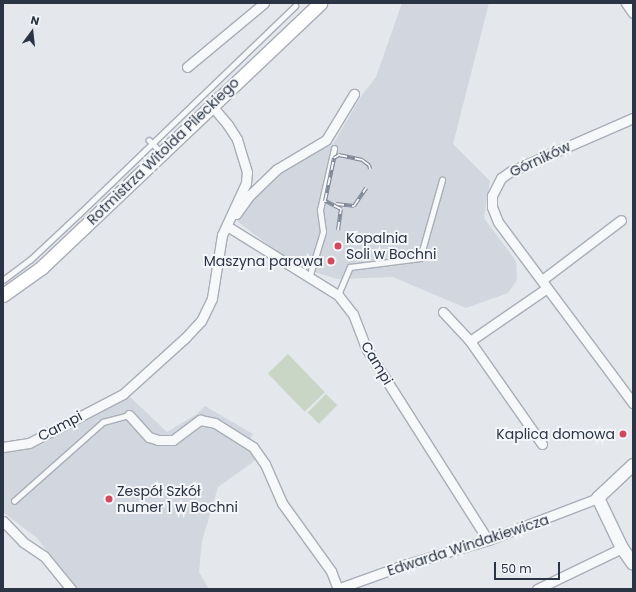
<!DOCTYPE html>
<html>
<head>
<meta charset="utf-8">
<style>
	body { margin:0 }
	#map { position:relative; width:636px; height:592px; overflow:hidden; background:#e4e7ec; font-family:Poppins,sans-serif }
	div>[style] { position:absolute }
	.built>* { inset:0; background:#d2d6de }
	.green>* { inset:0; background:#c9d6c5; transform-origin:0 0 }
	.roads { filter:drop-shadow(1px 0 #a9aeb7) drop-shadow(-1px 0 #a9aeb7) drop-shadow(0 1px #a9aeb7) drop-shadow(0 -1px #a9aeb7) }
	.service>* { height:4.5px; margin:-2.25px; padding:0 2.25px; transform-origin:2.25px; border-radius:2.25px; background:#f7f8fa }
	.minor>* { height:9px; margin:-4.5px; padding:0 4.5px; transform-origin:4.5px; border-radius:4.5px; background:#f7f8fa }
	.tertiary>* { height:12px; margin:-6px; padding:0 6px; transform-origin:6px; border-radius:6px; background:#f7f8fa }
	.secondary>* { height:13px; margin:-6.5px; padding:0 6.5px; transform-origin:6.5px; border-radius:6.5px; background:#fff }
	.rail>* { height:4px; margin-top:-2px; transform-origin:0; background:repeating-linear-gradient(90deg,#f4f6f9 0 8px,#7d8696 0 16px); box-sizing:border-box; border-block:1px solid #7d8696 }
	.dots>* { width:11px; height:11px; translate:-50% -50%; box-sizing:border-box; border:2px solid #f4f6f9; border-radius:50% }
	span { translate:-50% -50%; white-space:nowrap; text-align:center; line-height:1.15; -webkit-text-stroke:4px #f4f6f9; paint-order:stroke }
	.street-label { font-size:14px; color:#2b3445 }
	.poi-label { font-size:14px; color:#2b3445 }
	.left { translate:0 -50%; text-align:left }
	.right { translate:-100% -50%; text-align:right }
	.frame { position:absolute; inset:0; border:4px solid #2b3445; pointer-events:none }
	.north { position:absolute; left:12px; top:12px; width:40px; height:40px; -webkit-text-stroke:3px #f4f6f9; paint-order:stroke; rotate:15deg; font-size:11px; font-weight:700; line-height:16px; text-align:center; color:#2b3445 }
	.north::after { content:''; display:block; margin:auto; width:14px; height:18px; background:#2b3445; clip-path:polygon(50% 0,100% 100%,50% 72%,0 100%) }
	.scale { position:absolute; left:494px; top:562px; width:66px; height:18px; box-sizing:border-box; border:2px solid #2b3445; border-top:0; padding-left:5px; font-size:12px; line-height:14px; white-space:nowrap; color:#2b3445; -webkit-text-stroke:3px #f4f6f9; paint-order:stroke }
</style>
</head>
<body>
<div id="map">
	<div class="built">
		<div style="clip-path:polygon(402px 3px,489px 3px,453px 144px,490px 181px,484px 218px,516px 261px,517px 280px,508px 293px,466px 308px,393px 277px,337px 279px,315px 272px,275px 250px,237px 221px,265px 186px,297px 162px,333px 144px,362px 95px,376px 77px)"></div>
		<div style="clip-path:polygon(128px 395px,167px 432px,197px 414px,205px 406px,253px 434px,246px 447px,257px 459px,218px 487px,202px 541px,199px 572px,209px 589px,76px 589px,37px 538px,3px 512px,3px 451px,41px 445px)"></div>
	</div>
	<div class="green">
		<div style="left:288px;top:354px;width:53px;height:28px;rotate:46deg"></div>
		<div style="left:326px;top:394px;width:16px;height:26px;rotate:45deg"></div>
	</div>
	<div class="roads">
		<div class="service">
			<div style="left:149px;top:140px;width:17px;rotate:45deg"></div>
			<div style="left:309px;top:278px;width:48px;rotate:-73.1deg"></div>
			<div style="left:323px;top:232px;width:22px;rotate:-98deg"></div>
			<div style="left:320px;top:210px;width:63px;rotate:-77.1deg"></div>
			<div style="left:3px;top:280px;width:34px;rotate:-37deg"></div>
			<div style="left:30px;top:260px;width:67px;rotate:-43.2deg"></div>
			<div style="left:79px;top:214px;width:300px;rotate:-43.9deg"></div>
			<div style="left:338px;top:295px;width:30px;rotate:-67deg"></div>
			<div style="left:350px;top:267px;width:71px;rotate:-7.3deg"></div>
			<div style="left:420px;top:258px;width:81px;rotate:-74.2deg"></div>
			<div style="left:14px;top:501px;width:119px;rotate:-41.6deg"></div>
			<div style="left:103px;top:422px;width:27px;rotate:-15deg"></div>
		</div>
		<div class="minor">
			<div style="left:626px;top:3px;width:12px;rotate:55deg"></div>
			<div style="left:187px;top:67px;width:100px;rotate:-39.7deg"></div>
			<div style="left:633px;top:118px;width:133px;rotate:156.5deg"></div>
			<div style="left:511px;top:171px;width:12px;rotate:145deg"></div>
			<div style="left:501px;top:178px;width:20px;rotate:117deg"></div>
			<div style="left:492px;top:196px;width:11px;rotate:90deg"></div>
			<div style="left:492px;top:207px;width:16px;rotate:68deg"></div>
			<div style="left:498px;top:222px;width:226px;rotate:53.3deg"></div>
			<div style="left:236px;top:214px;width:24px;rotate:-54deg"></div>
			<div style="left:250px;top:195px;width:37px;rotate:-44deg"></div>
			<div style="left:277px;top:169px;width:57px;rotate:-30.6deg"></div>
			<div style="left:326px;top:140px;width:54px;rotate:-58.7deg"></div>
			<div style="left:227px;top:226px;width:131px;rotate:31.9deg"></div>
			<div style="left:338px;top:295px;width:24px;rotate:52deg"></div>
			<div style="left:353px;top:314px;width:36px;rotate:69deg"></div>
			<div style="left:366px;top:348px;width:227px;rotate:57.6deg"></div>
			<div style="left:542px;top:280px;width:99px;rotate:-37.2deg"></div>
			<div style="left:443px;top:312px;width:40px;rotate:47deg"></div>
			<div style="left:129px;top:415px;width:30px;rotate:48deg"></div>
			<div style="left:149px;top:437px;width:9px;rotate:18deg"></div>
			<div style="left:158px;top:440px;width:15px"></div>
			<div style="left:173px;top:440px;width:34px;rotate:-37deg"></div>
			<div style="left:200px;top:420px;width:15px;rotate:11deg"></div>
			<div style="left:215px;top:423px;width:45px;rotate:32.3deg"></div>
			<div style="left:253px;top:447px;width:21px;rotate:55deg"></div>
			<div style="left:265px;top:464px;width:43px;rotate:66.4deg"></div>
			<div style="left:282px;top:503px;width:84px;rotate:54.2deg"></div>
			<div style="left:331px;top:571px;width:19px;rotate:69deg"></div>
			<div style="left:542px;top:444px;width:126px;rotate:-125deg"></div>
			<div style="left:470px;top:341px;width:93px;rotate:-34.5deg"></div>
			<div style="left:3px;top:447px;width:26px;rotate:-9deg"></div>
			<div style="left:29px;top:443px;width:106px;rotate:-27.5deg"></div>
			<div style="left:123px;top:394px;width:84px;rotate:-42.1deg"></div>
			<div style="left:185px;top:338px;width:23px;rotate:-47deg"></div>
			<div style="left:201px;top:321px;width:25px;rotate:-64deg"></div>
			<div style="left:212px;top:298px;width:64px;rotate:-81deg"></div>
			<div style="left:222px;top:235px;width:57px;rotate:-65.2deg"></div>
			<div style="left:246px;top:183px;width:11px;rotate:-85deg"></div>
			<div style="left:247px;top:172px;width:34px;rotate:-107deg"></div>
			<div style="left:237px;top:139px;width:17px;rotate:-123deg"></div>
			<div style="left:228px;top:125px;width:26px;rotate:-130deg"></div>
			<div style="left:3px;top:521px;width:29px;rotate:46deg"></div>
			<div style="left:23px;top:542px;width:25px;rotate:34deg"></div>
			<div style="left:44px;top:556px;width:43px;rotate:50.7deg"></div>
			<div style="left:337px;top:589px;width:74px;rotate:-19.7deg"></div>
			<div style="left:407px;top:564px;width:84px;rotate:-16.5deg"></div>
			<div style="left:488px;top:540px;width:118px;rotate:-20.9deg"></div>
			<div style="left:537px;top:589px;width:94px;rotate:-25.8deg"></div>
		</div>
		<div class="tertiary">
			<div style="left:633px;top:465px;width:48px;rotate:136.7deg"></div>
			<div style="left:598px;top:498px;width:55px;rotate:64.4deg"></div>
			<div style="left:622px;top:548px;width:19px;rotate:55deg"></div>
		</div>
		<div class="secondary">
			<div style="left:3px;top:295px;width:47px;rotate:-35.4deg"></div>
			<div style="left:41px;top:268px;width:385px;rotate:-43.5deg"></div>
		</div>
	</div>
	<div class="rail">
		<div style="left:336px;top:204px;width:18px;rotate:6deg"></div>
		<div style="left:354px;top:206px;width:22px;rotate:-56deg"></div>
		<div style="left:338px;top:230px;width:21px;rotate:-82deg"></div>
		<div style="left:341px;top:209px;width:18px;rotate:-153deg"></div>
		<div style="left:325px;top:201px;width:44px;rotate:-78.2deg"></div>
		<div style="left:334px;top:158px;width:6px;rotate:-31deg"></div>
		<div style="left:339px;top:155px;width:24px;rotate:12deg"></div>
		<div style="left:362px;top:160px;width:9px;rotate:36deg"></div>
		<div style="left:369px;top:165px;width:4px;rotate:76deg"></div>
	</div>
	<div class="dots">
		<div style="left:338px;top:246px;background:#d1495b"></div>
		<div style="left:331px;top:261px;background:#d1495b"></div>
		<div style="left:623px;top:434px;background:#d1495b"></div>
		<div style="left:109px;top:499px;background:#d1495b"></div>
	</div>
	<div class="street-label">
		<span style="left:163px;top:151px;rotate:-44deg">Rotmistrza Witolda Pileckiego</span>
		<span style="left:540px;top:159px;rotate:-25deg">Górników</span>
		<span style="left:377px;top:363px;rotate:59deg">Campi</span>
		<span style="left:60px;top:426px;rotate:-28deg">Campi</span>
		<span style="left:468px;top:545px;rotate:-18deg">Edwarda Windakiewicza</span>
	</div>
	<div class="poi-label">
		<span class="left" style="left:346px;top:246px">Kopalnia<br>Soli w Bochni</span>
		<span class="right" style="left:323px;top:261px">Maszyna parowa</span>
		<span class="right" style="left:615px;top:434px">Kaplica domowa</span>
		<span class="left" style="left:117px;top:499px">Zespół Szkół<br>numer 1 w Bochni</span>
	</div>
	<div class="frame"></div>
	<div class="north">N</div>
	<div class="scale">50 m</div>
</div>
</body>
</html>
